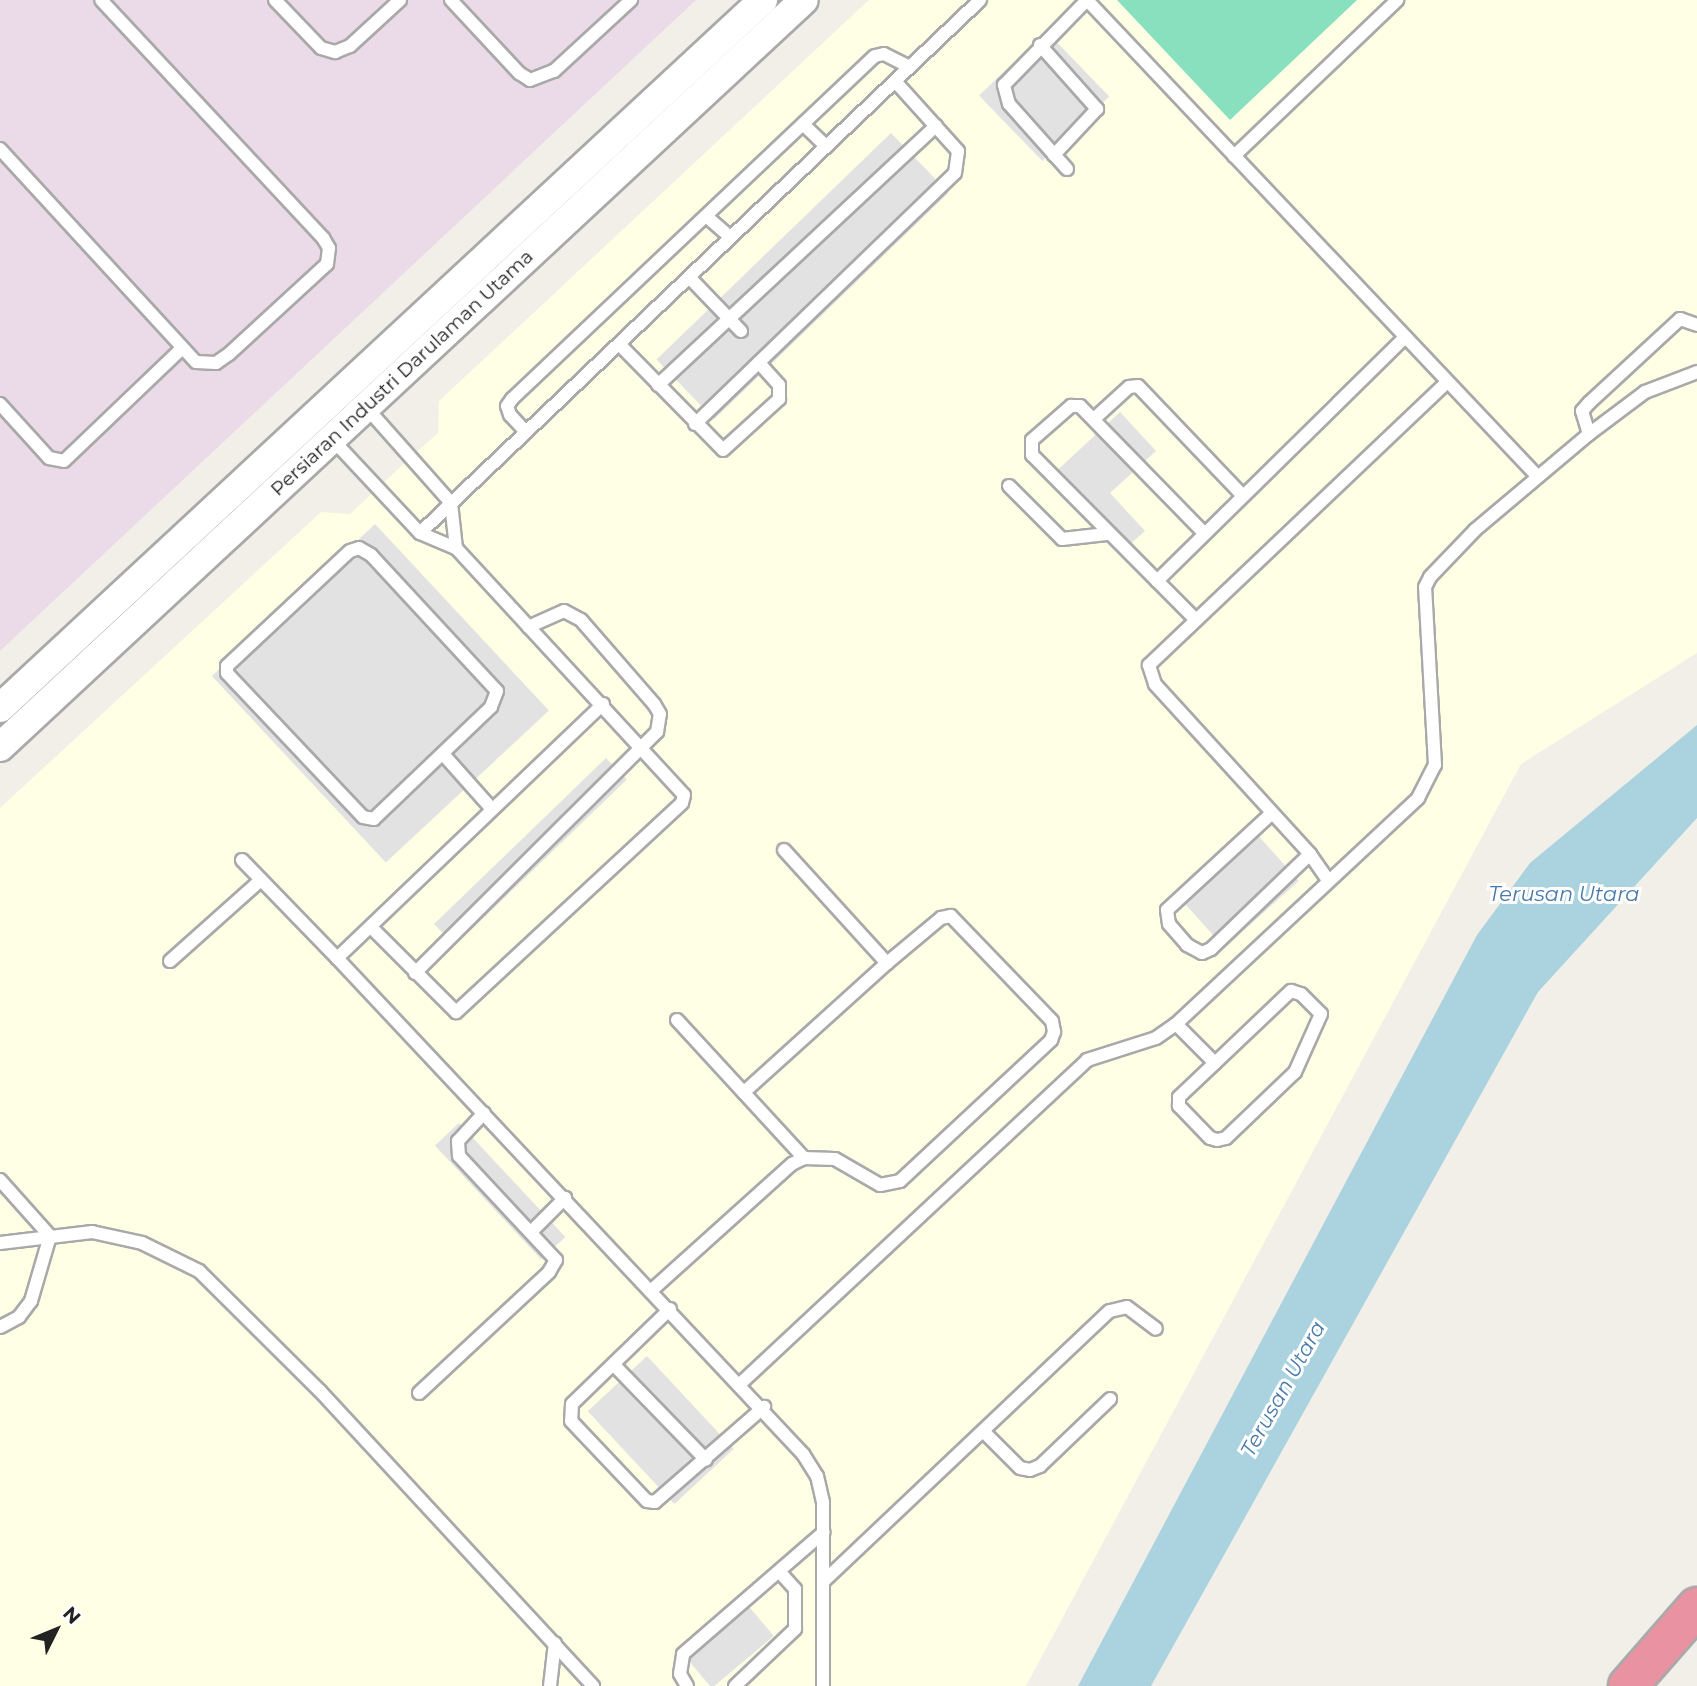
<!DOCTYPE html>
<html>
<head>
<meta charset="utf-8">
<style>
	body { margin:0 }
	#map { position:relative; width:1697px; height:1686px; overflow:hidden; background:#f2efe9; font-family:Montserrat,sans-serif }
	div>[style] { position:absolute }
	.industrial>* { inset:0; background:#ebdbe8 }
	.education>* { inset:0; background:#ffffe5 }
	.pitch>* { inset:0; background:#88e0be }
	.parking>* { inset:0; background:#e2e2e2; transform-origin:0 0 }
	.water>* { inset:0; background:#aad3df }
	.roads { filter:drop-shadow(2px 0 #a9a9a9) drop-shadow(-2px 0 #a9a9a9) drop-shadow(0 2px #a9a9a9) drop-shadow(0 -2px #a9a9a9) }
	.service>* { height:12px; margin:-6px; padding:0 6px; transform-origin:6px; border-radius:6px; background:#fff }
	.tertiary>* { height:28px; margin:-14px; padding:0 14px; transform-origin:14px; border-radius:14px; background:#fff }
	.motorway>* { height:38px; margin:-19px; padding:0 19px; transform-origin:19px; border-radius:19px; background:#e892a2 }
	span { translate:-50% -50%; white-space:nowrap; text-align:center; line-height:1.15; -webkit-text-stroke:6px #fff; paint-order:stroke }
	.street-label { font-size:19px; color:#222 }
	.water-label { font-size:21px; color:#4a7aab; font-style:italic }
	.north { position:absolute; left:21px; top:1595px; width:70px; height:70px; -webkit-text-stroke:5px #fff; paint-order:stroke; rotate:47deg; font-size:19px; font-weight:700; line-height:28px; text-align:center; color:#222 }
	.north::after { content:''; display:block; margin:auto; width:24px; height:32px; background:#222; clip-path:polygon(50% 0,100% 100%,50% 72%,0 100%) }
</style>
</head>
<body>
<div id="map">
	<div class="industrial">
		<div style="clip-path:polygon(0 0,696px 0,0 651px)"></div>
	</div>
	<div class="education">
		<div style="clip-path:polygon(869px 0,1697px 0,1697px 653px,1521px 764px,1026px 1686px,0 1686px,0 808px,321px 512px,350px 514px,410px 458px,438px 433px,439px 401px)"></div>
	</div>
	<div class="pitch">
		<div style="clip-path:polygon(1117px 0,1357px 0,1230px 120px)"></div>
	</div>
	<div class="parking">
		<div style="left:1046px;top:31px;width:91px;height:93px;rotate:46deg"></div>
		<div style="left:891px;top:133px;width:83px;height:326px;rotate:46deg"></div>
		<div style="clip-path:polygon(1120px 412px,1156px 451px,1110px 493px,1145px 531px,1119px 554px,1049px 478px)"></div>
		<div style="left:375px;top:524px;width:255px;height:223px;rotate:47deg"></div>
		<div style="left:606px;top:758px;width:30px;height:239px;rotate:46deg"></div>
		<div style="left:1254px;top:831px;width:67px;height:100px;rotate:48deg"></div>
		<div style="left:459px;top:1123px;width:156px;height:33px;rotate:47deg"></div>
		<div style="left:647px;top:1356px;width:127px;height:81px;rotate:47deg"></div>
		<div style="left:741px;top:1597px;width:51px;height:81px;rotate:50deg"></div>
	</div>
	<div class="water">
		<div style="clip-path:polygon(1697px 725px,1697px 818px,1538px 992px,1151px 1686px,1078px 1686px,1477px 935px,1530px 863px)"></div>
	</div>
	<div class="roads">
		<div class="service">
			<div style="left:275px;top:0;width:66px;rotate:46.2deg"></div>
			<div style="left:321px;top:48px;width:15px;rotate:16deg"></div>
			<div style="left:335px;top:52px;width:16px;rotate:-22deg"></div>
			<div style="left:350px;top:46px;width:68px;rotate:-42.6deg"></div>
			<div style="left:451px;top:0;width:100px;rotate:47deg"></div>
			<div style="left:519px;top:73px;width:13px;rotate:32deg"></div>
			<div style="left:530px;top:80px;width:26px;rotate:-21deg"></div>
			<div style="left:554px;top:71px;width:105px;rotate:-42.7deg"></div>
			<div style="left:1040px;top:45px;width:86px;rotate:48.3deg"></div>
			<div style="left:1097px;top:109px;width:63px;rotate:133.1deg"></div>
			<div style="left:803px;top:124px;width:32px;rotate:44deg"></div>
			<div style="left:0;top:149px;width:289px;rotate:47.4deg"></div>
			<div style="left:196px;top:362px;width:20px;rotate:3deg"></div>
			<div style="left:216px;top:363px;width:16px;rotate:-35deg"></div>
			<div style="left:229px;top:354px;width:133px;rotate:-42.6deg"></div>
			<div style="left:327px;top:264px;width:16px;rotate:-83deg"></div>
			<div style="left:329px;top:248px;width:12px;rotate:-121deg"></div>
			<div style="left:323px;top:238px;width:325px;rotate:-133deg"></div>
			<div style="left:1234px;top:156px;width:226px;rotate:-43.7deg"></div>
			<div style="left:1067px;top:169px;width:87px;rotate:-131.7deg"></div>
			<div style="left:1009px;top:104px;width:20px;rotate:-105deg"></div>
			<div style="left:1004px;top:85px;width:119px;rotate:-45.7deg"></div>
			<div style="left:1087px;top:0;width:656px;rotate:46.6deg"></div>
			<div style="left:706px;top:216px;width:32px;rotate:41deg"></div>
			<div style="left:689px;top:277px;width:75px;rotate:46.1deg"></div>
			<div style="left:619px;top:344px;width:148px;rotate:45.5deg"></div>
			<div style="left:723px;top:450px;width:76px;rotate:-42.3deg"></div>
			<div style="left:779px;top:399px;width:14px;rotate:-90deg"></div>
			<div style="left:779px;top:385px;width:30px;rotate:-132deg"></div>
			<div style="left:658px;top:385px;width:380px;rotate:-43deg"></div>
			<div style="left:0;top:404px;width:73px;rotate:47.8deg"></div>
			<div style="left:49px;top:458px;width:15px;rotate:11deg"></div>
			<div style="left:64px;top:461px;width:162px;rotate:-43.7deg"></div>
			<div style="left:365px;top:406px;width:130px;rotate:48.4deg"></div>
			<div style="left:451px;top:503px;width:45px;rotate:83.7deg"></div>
			<div style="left:1095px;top:418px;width:46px;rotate:-42.4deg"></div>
			<div style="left:1129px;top:387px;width:9px;rotate:-6deg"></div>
			<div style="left:1138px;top:386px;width:152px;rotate:46.3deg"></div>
			<div style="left:695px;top:424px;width:361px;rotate:-44deg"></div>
			<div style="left:955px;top:173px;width:22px;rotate:-82deg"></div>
			<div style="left:958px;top:151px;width:94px;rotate:-132deg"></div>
			<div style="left:526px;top:432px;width:23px;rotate:-133deg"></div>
			<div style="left:510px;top:415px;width:9px;rotate:-108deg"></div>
			<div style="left:507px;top:406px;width:9px;rotate:-54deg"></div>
			<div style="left:512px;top:399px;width:499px;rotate:-43.4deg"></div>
			<div style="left:875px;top:56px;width:9px;rotate:-13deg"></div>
			<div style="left:884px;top:54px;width:28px;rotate:27deg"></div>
			<div style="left:1589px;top:434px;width:24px;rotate:-107deg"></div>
			<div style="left:1582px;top:411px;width:11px;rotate:-49deg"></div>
			<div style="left:1589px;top:403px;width:124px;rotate:-42.7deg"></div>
			<div style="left:1680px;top:319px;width:18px;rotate:19deg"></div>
			<div style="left:331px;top:438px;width:130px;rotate:46.9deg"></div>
			<div style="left:420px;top:533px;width:39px;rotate:23deg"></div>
			<div style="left:456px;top:548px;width:336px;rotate:47.3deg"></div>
			<div style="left:684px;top:795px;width:8px;rotate:104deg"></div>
			<div style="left:682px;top:803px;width:308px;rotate:137.2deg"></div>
			<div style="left:456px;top:1012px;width:120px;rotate:-135deg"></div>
			<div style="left:1009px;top:486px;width:75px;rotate:45deg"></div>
			<div style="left:1062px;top:539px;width:45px;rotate:-6.3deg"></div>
			<div style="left:420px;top:533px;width:773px;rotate:-43.58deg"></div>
			<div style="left:359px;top:548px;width:14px;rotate:30deg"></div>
			<div style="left:371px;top:555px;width:185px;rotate:47.2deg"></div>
			<div style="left:497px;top:691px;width:17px;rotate:111deg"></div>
			<div style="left:491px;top:707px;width:162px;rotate:136.3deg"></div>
			<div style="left:374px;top:819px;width:11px;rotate:-170deg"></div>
			<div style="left:363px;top:817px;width:198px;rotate:-133.4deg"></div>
			<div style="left:227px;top:673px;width:7px;rotate:-90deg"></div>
			<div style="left:227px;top:666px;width:168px;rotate:-43.1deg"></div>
			<div style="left:350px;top:551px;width:9px;rotate:-18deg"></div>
			<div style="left:1157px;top:581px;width:348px;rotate:-44.5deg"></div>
			<div style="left:1194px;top:618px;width:230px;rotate:-134.8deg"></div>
			<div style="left:1032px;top:455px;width:15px;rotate:-90deg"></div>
			<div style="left:1032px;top:440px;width:52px;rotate:-41.1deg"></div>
			<div style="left:1071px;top:406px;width:9px"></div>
			<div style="left:1080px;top:406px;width:177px;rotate:45.7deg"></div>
			<div style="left:603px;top:704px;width:368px;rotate:136.3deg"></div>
			<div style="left:337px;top:958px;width:681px;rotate:46.79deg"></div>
			<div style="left:803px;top:1454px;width:26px;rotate:58deg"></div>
			<div style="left:817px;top:1476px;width:27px;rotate:77deg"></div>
			<div style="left:823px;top:1502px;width:184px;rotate:90deg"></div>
			<div style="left:443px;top:754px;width:72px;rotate:48.4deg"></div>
			<div style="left:1272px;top:813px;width:143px;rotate:137.3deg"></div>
			<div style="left:1167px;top:910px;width:14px;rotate:82deg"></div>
			<div style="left:1169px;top:924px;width:28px;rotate:49deg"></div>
			<div style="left:1187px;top:945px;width:17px;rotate:28deg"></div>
			<div style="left:1202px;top:953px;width:10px;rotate:-24deg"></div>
			<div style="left:1211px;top:949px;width:137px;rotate:-43.8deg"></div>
			<div style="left:784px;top:850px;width:153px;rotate:47.7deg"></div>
			<div style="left:242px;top:860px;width:136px;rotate:45.9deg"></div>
			<div style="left:1328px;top:880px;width:32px;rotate:-125deg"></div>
			<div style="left:1310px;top:854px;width:230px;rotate:-132.4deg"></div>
			<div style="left:1155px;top:684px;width:20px;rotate:-108deg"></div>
			<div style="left:1149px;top:665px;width:411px;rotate:-43.5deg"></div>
			<div style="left:170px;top:961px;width:122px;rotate:-41.7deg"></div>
			<div style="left:415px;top:973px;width:342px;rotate:-44.9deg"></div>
			<div style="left:657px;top:732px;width:18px;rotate:-81deg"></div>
			<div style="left:660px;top:714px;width:12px;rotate:-121deg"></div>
			<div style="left:654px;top:704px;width:111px;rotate:-131deg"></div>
			<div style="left:581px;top:620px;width:19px;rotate:-152deg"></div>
			<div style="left:564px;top:611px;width:39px;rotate:156deg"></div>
			<div style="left:677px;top:1020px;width:188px;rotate:47.4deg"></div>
			<div style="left:1176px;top:1024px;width:55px;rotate:45deg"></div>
			<div style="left:1215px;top:1063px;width:105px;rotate:-43.5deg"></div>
			<div style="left:1291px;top:991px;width:10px;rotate:17deg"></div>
			<div style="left:1301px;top:994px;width:28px;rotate:45deg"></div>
			<div style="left:1321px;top:1014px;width:64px;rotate:114.1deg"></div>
			<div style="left:1295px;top:1072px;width:95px;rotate:136.3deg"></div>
			<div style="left:1226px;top:1138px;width:9px;rotate:167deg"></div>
			<div style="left:1217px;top:1140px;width:7px;rotate:-164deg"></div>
			<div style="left:1210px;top:1138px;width:45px;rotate:-134.1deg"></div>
			<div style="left:1179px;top:1106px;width:9px;rotate:-90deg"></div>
			<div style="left:1179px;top:1097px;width:50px;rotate:-43.4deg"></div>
			<div style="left:0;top:1180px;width:75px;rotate:48.2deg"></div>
			<div style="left:50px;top:1236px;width:68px;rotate:106.3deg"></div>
			<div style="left:31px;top:1301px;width:20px;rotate:127deg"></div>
			<div style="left:19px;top:1317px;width:21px;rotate:152deg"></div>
			<div style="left:532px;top:1231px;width:47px;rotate:-45deg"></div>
			<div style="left:0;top:1243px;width:93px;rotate:-6.8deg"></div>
			<div style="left:92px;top:1232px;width:51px;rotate:12.4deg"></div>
			<div style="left:142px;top:1243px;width:64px;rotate:26.2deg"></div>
			<div style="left:199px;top:1271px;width:170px;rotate:44.8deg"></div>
			<div style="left:320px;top:1391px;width:402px;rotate:47.2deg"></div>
			<div style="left:653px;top:1289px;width:187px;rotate:-42deg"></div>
			<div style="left:792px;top:1164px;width:13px;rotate:-27deg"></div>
			<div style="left:804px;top:1158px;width:31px;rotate:2deg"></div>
			<div style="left:835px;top:1159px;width:52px;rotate:30deg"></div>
			<div style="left:880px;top:1185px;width:20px;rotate:-11deg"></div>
			<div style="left:900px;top:1181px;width:207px;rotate:-43deg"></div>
			<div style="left:1051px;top:1040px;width:9px;rotate:-69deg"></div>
			<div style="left:1054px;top:1032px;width:11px;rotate:-100deg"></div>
			<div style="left:1052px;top:1021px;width:146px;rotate:-133.9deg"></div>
			<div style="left:951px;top:916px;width:10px;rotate:169deg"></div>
			<div style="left:941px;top:918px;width:70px;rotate:140.2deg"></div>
			<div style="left:887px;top:963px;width:193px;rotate:137.9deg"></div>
			<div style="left:670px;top:1309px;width:136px;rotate:135.9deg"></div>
			<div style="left:572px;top:1404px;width:17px;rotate:93deg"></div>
			<div style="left:571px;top:1421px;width:110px;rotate:46.5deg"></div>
			<div style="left:647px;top:1501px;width:8px;rotate:7deg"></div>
			<div style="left:655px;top:1502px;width:145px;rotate:-41.1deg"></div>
			<div style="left:614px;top:1365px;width:132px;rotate:45.9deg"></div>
			<div style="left:741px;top:1383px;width:473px;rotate:-43deg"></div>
			<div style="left:1087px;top:1060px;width:72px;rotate:-17.7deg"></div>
			<div style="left:1156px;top:1038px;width:24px;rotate:-35deg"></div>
			<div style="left:1176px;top:1024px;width:331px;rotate:-43deg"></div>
			<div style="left:1418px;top:798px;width:37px;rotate:-63deg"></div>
			<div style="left:1435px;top:765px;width:178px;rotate:-93.2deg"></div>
			<div style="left:1425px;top:587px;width:11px;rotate:-63deg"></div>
			<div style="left:1430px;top:577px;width:65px;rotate:-46.2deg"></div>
			<div style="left:1475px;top:530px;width:149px;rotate:-40.1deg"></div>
			<div style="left:1589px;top:434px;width:70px;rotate:-36.9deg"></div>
			<div style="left:1645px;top:392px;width:56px;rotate:-21deg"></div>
			<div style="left:419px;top:1393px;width:178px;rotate:-42.9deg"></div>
			<div style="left:549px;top:1272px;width:14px;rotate:-60deg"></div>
			<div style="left:556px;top:1260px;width:142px;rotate:-133deg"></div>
			<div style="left:459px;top:1156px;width:15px;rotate:-94deg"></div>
			<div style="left:458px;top:1141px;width:38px;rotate:-47deg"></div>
			<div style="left:983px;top:1431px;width:52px;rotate:45deg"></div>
			<div style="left:1020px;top:1468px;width:10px;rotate:11deg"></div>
			<div style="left:1030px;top:1470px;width:11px;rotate:-22deg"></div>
			<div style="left:1040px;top:1466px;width:97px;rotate:-43.7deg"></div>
			<div style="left:824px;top:1581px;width:393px;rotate:-43.4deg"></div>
			<div style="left:1110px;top:1311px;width:17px;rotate:-13deg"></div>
			<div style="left:1127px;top:1307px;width:36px;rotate:37deg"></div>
			<div style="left:550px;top:1686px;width:43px;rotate:-83.4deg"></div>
			<div style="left:687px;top:1686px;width:14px;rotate:-120deg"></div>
			<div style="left:680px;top:1674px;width:20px;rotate:-81deg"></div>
			<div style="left:683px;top:1654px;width:186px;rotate:-40.9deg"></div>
			<div style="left:735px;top:1686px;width:83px;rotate:-43.5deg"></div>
			<div style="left:795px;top:1629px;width:40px;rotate:-90deg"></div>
			<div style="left:795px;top:1589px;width:24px;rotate:-132deg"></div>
		</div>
		<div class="tertiary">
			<div style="left:0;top:708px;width:1041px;rotate:-42.86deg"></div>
			<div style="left:0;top:747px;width:1097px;rotate:-42.9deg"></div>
		</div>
		<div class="motorway">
			<div style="left:1628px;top:1686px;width:105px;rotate:-48.9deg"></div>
		</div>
	</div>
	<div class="street-label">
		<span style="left:402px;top:373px;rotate:-43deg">Persiaran Industri Darulaman Utama</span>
	</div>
	<div class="water-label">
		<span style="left:1564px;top:894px">Terusan Utara</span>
		<span style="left:1283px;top:1389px;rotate:-61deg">Terusan Utara</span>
	</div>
	<div class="north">N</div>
</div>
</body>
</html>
